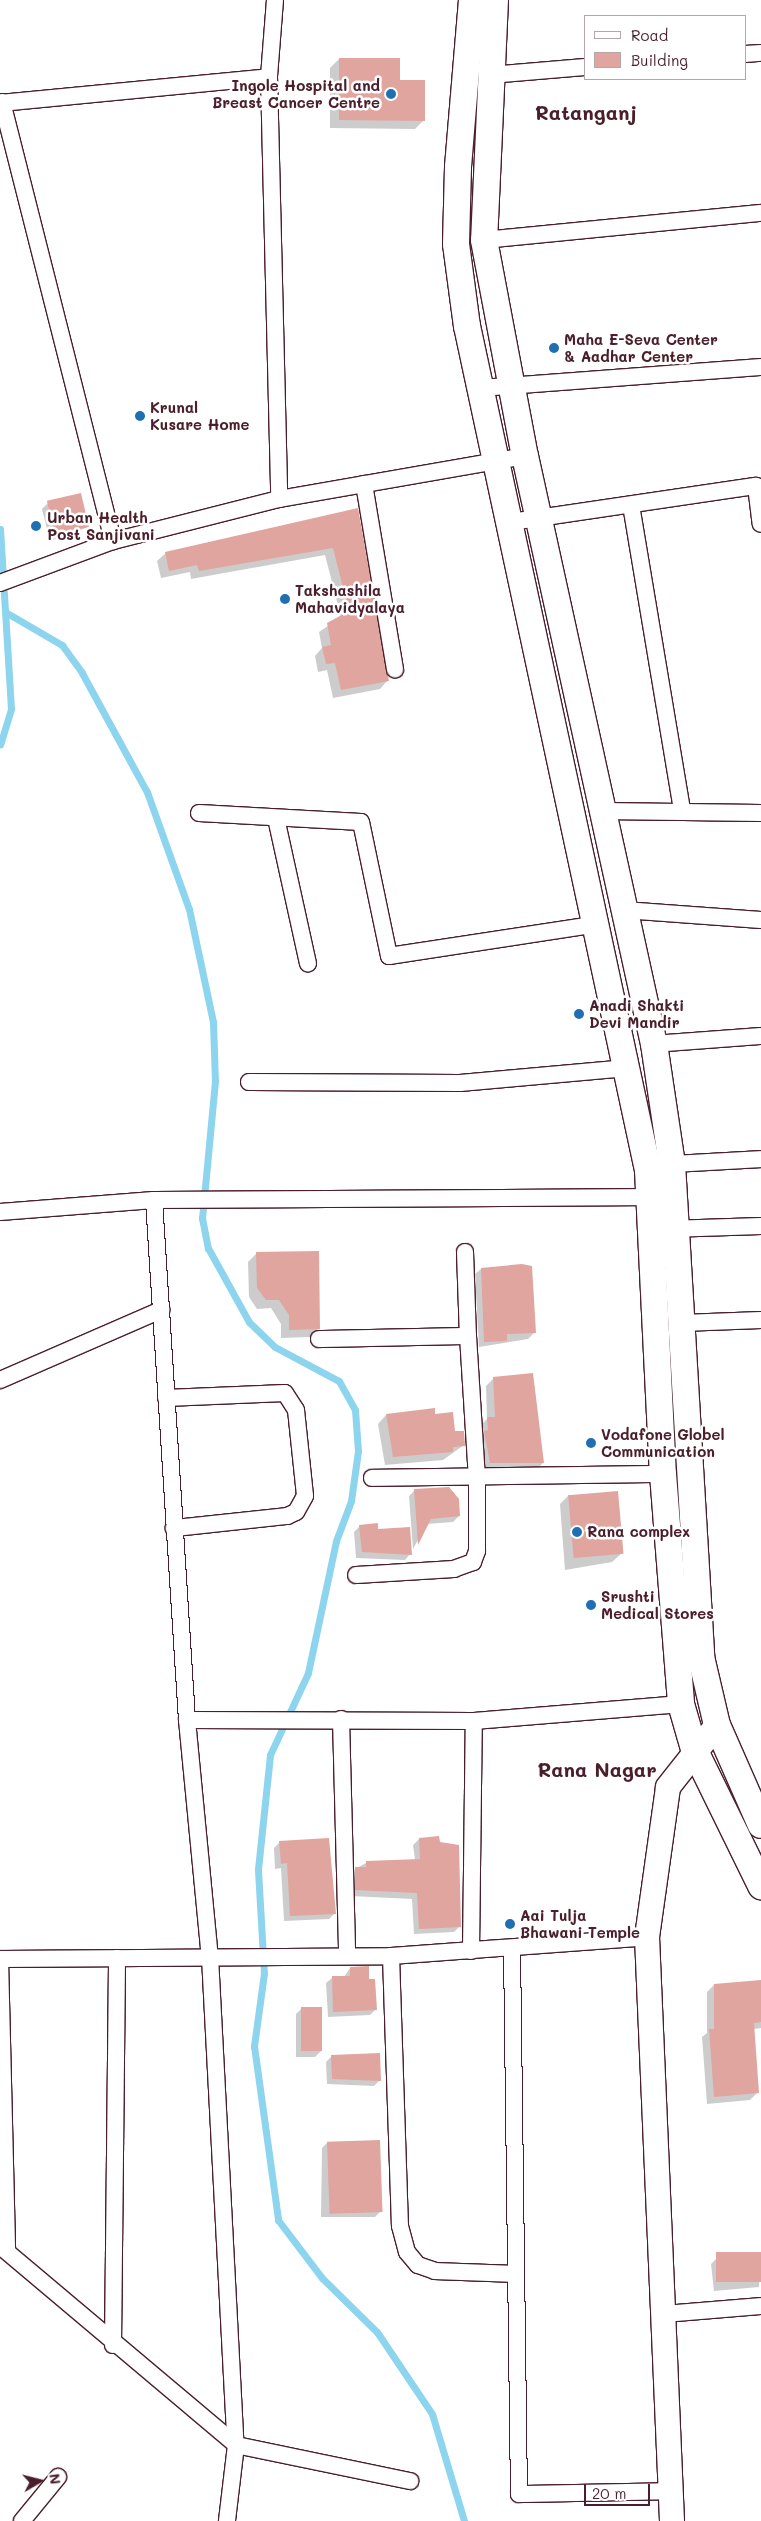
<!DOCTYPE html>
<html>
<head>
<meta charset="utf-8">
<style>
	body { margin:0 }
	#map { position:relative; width:761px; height:2521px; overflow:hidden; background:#fff; font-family:Mali,sans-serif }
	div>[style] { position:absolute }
	.shadow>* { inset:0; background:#0003 }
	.stream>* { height:7px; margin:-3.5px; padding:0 3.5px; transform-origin:3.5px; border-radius:3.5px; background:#8dd4ee }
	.building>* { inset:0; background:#dfa59e; transform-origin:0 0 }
	.roads { filter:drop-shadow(1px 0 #4a1f2b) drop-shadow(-1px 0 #4a1f2b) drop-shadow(0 1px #4a1f2b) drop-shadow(0 -1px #4a1f2b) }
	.street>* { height:16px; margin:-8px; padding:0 8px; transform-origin:8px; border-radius:8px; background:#fff }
	.secondary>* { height:24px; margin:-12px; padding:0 12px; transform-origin:12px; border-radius:12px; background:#fff }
	.primary>* { height:26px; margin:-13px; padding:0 13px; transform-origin:13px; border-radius:13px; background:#fff }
	.dots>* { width:14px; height:14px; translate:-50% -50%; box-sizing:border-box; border:2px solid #fff; border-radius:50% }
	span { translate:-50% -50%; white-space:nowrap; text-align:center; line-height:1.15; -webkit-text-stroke:5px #fff; paint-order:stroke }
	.poi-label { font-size:15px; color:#4a1f2b; font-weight:700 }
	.right { translate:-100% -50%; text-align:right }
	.left { translate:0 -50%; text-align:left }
	.district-label { font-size:20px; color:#4a1f2b; font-weight:700 }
	.legend { position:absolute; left:584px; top:15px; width:162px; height:65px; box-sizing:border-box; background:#fff; border:1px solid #b7a5aa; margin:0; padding:6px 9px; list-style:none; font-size:15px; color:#4a1f2b }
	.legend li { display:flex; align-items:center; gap:10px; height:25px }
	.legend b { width:25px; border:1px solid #b7a5aa }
	.north { position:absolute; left:15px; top:2456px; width:50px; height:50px; -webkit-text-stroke:4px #fff; paint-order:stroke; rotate:82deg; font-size:14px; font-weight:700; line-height:20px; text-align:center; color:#4a1f2b }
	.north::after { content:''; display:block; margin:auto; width:18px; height:22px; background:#4a1f2b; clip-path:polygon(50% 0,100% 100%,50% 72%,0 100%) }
	.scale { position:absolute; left:584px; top:2484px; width:66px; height:22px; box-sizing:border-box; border:2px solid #4a1f2b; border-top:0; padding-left:6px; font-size:15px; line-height:18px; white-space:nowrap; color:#4a1f2b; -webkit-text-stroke:4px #fff; paint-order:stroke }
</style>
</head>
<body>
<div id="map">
	<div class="shadow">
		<div style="clip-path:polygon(339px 59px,399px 81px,424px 120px,415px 129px,330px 128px,330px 68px)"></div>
		<div style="clip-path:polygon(48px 503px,88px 527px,50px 541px,42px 509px)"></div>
		<div style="clip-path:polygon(357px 509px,388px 680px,380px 689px,333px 698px,327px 670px,318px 672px,315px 656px,322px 648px,319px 632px,341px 617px,325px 555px,191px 579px,190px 572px,161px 578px,157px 561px,166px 553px)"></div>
		<div style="clip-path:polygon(257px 1253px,319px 1328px,310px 1337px,281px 1338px,281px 1324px,271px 1308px,257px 1309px,249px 1297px,248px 1262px)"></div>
		<div style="clip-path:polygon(481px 1269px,534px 1333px,528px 1339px,479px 1347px,475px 1274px)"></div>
		<div style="clip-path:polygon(494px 1378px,543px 1463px,535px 1471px,483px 1470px,480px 1426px,487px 1419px,486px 1386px)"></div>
		<div style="clip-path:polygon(386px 1415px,434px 1415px,464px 1445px,443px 1460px,385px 1465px,378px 1424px)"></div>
		<div style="clip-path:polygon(415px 1490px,454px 1492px,459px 1516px,453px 1522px,427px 1524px,413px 1549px,409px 1496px)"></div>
		<div style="clip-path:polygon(569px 1495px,621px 1554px,612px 1562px,565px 1570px,560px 1504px)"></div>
		<div style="clip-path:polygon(360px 1526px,410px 1554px,405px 1560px,356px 1558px,354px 1532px)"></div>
		<div style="clip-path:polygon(419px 1839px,439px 1843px,460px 1926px,454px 1932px,414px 1934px,412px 1899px,350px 1896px,350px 1874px,355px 1869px,366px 1863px,415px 1860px,413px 1845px)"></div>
		<div style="clip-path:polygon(280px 1842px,335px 1913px,329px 1919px,284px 1921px,281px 1868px,275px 1869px,274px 1848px)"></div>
		<div style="clip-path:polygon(350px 1968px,368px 1980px,376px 2009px,370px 2015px,328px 2017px,326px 1983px,332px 1978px,344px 1977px)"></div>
		<div style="clip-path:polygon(761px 1981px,761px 2028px,754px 2029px,757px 2093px,750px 2100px,707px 2104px,702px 2037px,707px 2033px,707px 1992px,714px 1985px)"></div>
		<div style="clip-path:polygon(302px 2008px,321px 2051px,315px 2057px,296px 2057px,296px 2014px)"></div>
		<div style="clip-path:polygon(332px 2056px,380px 2080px,374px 2086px,327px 2084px,326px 2062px)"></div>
		<div style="clip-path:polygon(328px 2142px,381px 2211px,375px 2217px,321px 2217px,322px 2148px)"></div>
		<div style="clip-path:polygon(761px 2254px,759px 2287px,714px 2291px,711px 2264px,717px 2258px)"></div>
	</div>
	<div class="stream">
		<div style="left:0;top:529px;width:180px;rotate:86.5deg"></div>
		<div style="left:11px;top:709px;width:37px;rotate:107deg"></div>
		<div style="left:7px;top:613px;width:64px;rotate:30.2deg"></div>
		<div style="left:62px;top:645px;width:34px;rotate:54deg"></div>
		<div style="left:82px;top:673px;width:136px;rotate:61.4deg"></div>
		<div style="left:147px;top:792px;width:124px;rotate:70.3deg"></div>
		<div style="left:189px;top:909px;width:116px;rotate:78deg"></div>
		<div style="left:213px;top:1022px;width:59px;rotate:88.1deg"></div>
		<div style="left:215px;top:1081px;width:138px;rotate:95.4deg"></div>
		<div style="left:202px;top:1218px;width:31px;rotate:79deg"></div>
		<div style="left:208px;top:1248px;width:85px;rotate:61deg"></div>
		<div style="left:249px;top:1322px;width:36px;rotate:44deg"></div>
		<div style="left:275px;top:1347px;width:72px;rotate:28deg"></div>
		<div style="left:339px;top:1381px;width:33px;rotate:61deg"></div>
		<div style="left:355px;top:1410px;width:41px;rotate:85.8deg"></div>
		<div style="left:358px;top:1451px;width:50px;rotate:98deg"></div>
		<div style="left:351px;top:1501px;width:43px;rotate:110.6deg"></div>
		<div style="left:336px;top:1541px;width:135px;rotate:102deg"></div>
		<div style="left:308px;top:1673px;width:90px;rotate:114.9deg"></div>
		<div style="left:270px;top:1755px;width:116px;rotate:96deg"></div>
		<div style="left:258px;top:1870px;width:103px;rotate:86.7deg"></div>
		<div style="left:264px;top:1973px;width:74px;rotate:97.8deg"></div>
		<div style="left:254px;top:2046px;width:176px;rotate:82.1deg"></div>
		<div style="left:278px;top:2220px;width:73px;rotate:52.8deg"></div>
		<div style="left:322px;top:2278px;width:77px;rotate:44.5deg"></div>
		<div style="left:377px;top:2332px;width:99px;rotate:56.1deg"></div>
		<div style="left:432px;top:2414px;width:112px;rotate:73.3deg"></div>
	</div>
	<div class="building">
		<div style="clip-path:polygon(339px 58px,400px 58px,400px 80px,425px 80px,425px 121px,339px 120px)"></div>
		<div style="left:81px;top:493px;width:35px;height:35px;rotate:77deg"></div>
		<div style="clip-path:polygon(358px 508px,389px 681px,341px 690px,335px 663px,326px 664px,322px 647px,331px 645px,327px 623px,349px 611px,333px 548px,199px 571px,197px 565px,169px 571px,165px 552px)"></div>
		<div style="clip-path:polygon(319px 1251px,320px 1329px,289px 1330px,289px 1315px,279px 1300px,266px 1300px,257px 1288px,256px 1252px)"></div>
		<div style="clip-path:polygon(522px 1264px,532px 1266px,536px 1333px,507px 1334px,507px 1341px,484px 1342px,481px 1268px)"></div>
		<div style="clip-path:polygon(533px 1373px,544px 1463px,490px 1463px,484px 1431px,488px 1430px,487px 1417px,495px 1417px,493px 1377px)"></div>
		<div style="clip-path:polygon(435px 1408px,435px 1414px,453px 1412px,455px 1431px,464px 1431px,465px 1446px,453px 1447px,453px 1452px,393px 1457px,386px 1414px)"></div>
		<div style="clip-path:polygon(449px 1487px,459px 1499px,460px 1516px,431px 1519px,418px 1545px,414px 1489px)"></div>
		<div style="left:618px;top:1491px;width:63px;height:50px;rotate:85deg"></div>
		<div style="clip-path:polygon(378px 1523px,378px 1529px,410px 1527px,412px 1555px,362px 1552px,359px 1525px)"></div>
		<div style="clip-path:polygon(439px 1836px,440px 1842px,459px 1845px,461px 1927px,419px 1929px,417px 1893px,355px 1890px,355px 1867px,366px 1867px,366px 1861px,420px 1859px,419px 1838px)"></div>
		<div style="clip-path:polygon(329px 1838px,336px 1914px,290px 1916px,287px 1863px,281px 1864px,279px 1841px)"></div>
		<div style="clip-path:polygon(369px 1966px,369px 1979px,375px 1979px,377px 2010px,333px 2012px,332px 1976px,350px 1976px,350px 1967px)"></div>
		<div style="clip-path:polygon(761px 1980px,761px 2022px,754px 2023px,759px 2093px,714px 2097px,709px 2029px,714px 2029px,714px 1984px)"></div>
		<div style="left:301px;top:2007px;width:21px;height:44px"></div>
		<div style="clip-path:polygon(380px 2053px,381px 2081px,332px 2079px,331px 2055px)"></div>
		<div style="left:380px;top:2140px;width:72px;height:53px;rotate:88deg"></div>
		<div style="left:761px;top:2252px;width:30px;height:45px;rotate:90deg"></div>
	</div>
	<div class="roads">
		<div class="street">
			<div style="left:275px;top:0;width:77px;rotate:94.5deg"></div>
			<div style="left:269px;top:77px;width:422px;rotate:88.6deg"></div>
			<div style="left:745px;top:54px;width:16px;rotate:-4deg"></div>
			<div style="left:490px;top:75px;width:95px;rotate:-4.8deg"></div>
			<div style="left:2px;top:102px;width:453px;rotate:75.8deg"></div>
			<div style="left:0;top:103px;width:270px;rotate:-5.5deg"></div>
			<div style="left:484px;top:240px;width:278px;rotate:-5.6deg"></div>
			<div style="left:482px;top:388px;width:280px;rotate:-4.3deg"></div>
			<div style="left:364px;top:484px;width:188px;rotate:80.5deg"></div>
			<div style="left:631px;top:505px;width:310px;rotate:80.5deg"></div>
			<div style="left:511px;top:522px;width:248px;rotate:-8.4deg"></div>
			<div style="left:756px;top:486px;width:38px;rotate:83deg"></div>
			<div style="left:0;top:583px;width:121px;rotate:-20.4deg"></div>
			<div style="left:113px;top:541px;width:171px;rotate:-14.2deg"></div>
			<div style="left:279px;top:499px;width:250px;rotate:-9.9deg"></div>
			<div style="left:601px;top:811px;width:160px;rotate:0.7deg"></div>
			<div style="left:199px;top:813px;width:162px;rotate:3.2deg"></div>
			<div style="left:361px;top:822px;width:137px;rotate:78.2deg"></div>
			<div style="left:389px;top:956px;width:211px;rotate:-8.7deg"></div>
			<div style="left:276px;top:818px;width:149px;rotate:77.6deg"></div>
			<div style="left:624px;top:910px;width:137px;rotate:4.2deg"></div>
			<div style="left:654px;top:1044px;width:107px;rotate:-4.3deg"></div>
			<div style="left:249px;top:1082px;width:211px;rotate:0.3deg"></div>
			<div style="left:460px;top:1083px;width:168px;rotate:-5.1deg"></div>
			<div style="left:672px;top:1164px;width:89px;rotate:-3.2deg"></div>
			<div style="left:154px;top:1200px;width:521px;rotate:86.37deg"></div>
			<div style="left:187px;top:1720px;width:238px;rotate:84.5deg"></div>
			<div style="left:210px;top:1957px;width:489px;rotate:87deg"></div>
			<div style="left:236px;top:2445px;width:77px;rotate:96.8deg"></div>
			<div style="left:0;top:1212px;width:154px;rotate:-4.5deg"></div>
			<div style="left:154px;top:1200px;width:503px;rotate:-0.34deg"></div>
			<div style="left:668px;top:1229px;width:93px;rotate:-1.8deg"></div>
			<div style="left:465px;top:1252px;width:84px;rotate:88deg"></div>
			<div style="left:682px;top:1323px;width:79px;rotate:-2.2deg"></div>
			<div style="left:319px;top:1339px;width:149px;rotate:-1.2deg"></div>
			<div style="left:468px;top:1336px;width:142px;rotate:86.4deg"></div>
			<div style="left:477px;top:1478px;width:73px;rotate:90deg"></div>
			<div style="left:477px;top:1551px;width:12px;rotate:110deg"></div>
			<div style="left:473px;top:1562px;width:20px;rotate:160deg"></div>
			<div style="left:454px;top:1569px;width:98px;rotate:176.5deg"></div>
			<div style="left:0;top:1380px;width:176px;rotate:-23.5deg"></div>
			<div style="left:166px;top:1398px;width:119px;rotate:-2.4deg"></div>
			<div style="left:285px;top:1393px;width:20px;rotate:57deg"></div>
			<div style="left:296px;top:1410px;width:86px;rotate:84deg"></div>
			<div style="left:305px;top:1496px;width:18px;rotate:119deg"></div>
			<div style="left:296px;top:1512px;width:10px;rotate:156deg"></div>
			<div style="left:287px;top:1516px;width:114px;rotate:173.9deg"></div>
			<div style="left:372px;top:1478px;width:291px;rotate:-0.8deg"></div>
			<div style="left:341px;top:1719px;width:237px;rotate:88.5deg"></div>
			<div style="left:187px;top:1720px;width:287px;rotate:0.2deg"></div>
			<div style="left:474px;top:1721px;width:208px;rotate:-4.7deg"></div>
			<div style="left:512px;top:1948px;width:546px;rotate:89.27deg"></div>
			<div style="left:519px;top:2494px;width:152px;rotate:-1.1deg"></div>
			<div style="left:471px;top:1951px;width:230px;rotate:-89.3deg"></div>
			<div style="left:391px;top:1956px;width:270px;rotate:88.1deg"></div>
			<div style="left:400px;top:2226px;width:27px;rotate:75deg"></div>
			<div style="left:407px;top:2252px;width:17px;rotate:50deg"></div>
			<div style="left:418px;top:2265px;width:18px;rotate:19deg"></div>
			<div style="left:435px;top:2271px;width:81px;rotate:2.1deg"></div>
			<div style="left:0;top:1959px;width:391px;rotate:-0.4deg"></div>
			<div style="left:391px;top:1956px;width:257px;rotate:-4.2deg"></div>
			<div style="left:0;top:1959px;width:291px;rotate:88.6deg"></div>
			<div style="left:0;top:2246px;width:309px;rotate:40.1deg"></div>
			<div style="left:236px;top:2445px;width:178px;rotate:11.7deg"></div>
			<div style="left:663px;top:2314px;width:98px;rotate:-4.7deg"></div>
			<div style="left:113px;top:2345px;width:387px;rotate:-89.4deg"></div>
			<div style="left:22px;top:2521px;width:57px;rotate:-50.7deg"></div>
		</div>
		<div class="secondary">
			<div style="left:672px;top:2521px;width:585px;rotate:-92.45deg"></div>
			<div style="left:647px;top:1937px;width:151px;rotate:-82deg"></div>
			<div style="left:668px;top:1787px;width:79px;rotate:-51.7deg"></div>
		</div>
		<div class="primary">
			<div style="left:472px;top:0;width:168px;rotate:94.8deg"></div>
			<div style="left:458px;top:167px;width:77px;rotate:91.5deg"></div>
			<div style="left:456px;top:244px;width:83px;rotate:82.4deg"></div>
			<div style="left:467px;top:326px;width:863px;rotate:77.9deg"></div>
			<div style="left:648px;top:1170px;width:304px;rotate:87.2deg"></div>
			<div style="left:663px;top:1474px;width:231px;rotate:85.5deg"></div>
			<div style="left:681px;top:1704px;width:47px;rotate:73.9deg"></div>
			<div style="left:694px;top:1749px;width:153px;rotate:63.9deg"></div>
			<div style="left:495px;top:0;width:240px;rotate:92.6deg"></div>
			<div style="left:484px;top:240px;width:220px;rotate:79.3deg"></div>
			<div style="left:525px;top:456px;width:602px;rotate:77.63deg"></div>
			<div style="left:654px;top:1044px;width:121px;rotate:81.5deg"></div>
			<div style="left:672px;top:1164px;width:494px;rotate:86.6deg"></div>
			<div style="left:701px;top:1657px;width:70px;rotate:76.8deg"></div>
			<div style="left:717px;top:1725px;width:109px;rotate:66.3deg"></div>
		</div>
	</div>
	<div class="dots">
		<div style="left:391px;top:94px;background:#1f6fb2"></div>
		<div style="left:554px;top:348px;background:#1f6fb2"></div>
		<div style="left:140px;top:416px;background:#1f6fb2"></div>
		<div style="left:36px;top:526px;background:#1f6fb2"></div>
		<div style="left:285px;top:599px;background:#1f6fb2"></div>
		<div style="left:579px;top:1014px;background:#1f6fb2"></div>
		<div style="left:591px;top:1443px;background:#1f6fb2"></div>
		<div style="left:577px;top:1532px;background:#1f6fb2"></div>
		<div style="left:591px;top:1605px;background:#1f6fb2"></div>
		<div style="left:510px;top:1924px;background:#1f6fb2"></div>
	</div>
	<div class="poi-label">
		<span class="right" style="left:380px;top:94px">Ingole Hospital and<br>Breast Cancer Centre</span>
		<span class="left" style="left:564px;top:348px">Maha E-Seva Center<br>&amp; Aadhar Center</span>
		<span class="left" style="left:150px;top:416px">Krunal<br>Kusare Home</span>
		<span class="left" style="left:47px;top:526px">Urban Health<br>Post Sanjivani</span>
		<span class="left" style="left:295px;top:599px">Takshashila<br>Mahavidyalaya</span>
		<span class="left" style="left:589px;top:1014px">Anadi Shakti<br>Devi Mandir</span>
		<span class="left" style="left:601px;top:1443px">Vodafone Globel<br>Communication</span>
		<span class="left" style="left:587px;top:1532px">Rana complex</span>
		<span class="left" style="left:601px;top:1605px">Srushti<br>Medical Stores</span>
		<span class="left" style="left:520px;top:1924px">Aai Tulja<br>Bhawani Temple</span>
	</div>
	<div class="district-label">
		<span style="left:586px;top:112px">Ratanganj</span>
		<span style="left:597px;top:1769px">Rana Nagar</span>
	</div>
	<ul class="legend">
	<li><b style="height:6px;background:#fff"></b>Road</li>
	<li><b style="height:14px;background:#dfa59e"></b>Building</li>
	</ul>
	<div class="north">N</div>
	<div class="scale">20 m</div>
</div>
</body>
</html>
